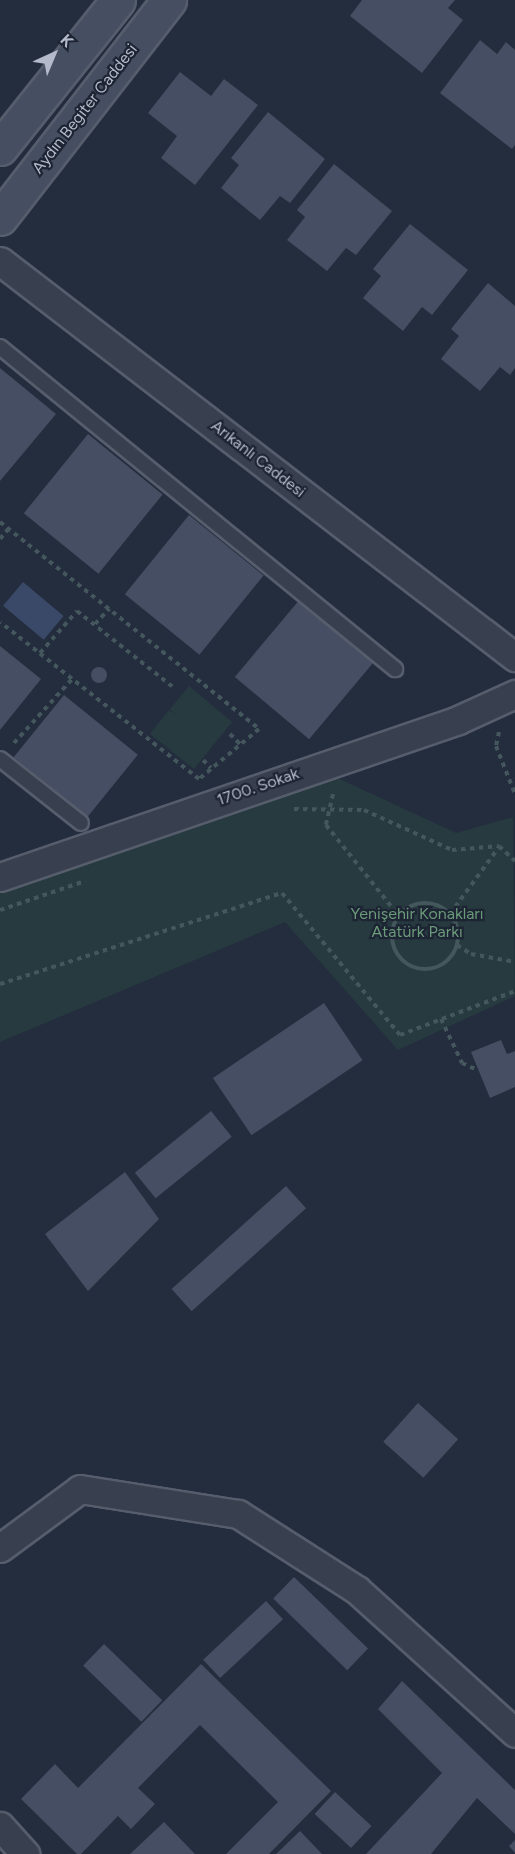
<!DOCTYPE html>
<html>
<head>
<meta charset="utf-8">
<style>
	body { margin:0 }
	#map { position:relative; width:515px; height:1854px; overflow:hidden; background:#242d3e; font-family:Figtree,sans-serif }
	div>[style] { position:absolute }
	.green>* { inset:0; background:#263a3f }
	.water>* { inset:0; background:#394967; transform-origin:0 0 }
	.building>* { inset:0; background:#454e62; transform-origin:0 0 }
	.round { border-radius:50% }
	.path>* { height:4px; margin-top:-2px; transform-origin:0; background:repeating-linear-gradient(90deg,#44575c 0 4.5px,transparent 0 9px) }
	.path>.ring { margin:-2px; padding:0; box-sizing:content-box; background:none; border:4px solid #44575c; border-radius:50% }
	.roads { filter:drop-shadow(2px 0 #565d6c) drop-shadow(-2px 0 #565d6c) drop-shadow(0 2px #565d6c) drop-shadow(0 -2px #565d6c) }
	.lane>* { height:14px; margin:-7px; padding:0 7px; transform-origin:7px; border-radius:7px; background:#383f4e }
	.street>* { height:27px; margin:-13.5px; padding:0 13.5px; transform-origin:13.5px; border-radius:13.5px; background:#383f4e }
	.secondary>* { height:33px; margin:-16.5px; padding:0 16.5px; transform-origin:16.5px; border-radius:16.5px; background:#464e61 }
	span { translate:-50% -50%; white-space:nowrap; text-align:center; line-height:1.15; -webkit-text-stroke:4.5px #1d2433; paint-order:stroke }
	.street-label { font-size:16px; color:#b4bac9 }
	.park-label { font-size:16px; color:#6a9a79 }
	.north { position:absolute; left:24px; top:24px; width:60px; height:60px; -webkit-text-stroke:4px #1d2433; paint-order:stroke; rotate:44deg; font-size:16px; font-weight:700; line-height:24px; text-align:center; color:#b4bac9 }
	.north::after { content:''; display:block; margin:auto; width:21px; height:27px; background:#b4bac9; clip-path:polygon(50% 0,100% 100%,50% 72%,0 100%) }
</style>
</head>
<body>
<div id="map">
	<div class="green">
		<div style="clip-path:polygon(189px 686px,232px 722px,194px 769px,150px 734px,169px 710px,176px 715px,170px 709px)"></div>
		<div style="clip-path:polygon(329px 774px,456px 833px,513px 817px,515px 996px,398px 1050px,285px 922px,0 1042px,0 888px)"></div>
	</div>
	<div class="water">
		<div style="left:23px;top:582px;width:53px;height:31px;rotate:40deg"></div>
	</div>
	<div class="building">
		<div style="clip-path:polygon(362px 0,455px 0,448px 8px,463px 20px,422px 73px,350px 16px)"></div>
		<div style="clip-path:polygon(480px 40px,497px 54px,506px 42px,515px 50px,515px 145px,512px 149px,440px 93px)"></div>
		<div style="clip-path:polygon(180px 72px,211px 96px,224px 79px,258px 105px,195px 185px,161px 158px,177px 136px,148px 113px)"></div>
		<div style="clip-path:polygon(268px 112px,325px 159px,290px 203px,280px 196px,260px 220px,221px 188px,239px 165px,231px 158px)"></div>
		<div style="clip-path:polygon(334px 164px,392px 211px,356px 255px,346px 248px,327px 271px,287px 240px,305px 217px,297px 210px)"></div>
		<div style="clip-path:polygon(410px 224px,468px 270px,432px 315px,422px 307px,403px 331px,363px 298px,381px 276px,373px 269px)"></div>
		<div style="clip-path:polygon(488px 283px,515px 306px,515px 368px,510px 375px,500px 367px,480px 391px,441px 359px,459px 336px,451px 329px)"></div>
		<div style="clip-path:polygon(0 368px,56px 414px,0 481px)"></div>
		<div style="left:88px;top:434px;width:96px;height:102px;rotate:39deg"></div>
		<div style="left:189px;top:515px;width:96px;height:102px;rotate:39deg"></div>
		<div style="left:301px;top:598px;width:97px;height:103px;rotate:40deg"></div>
		<div style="clip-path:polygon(0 646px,41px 679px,0 730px)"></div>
		<div class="round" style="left:91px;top:667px;width:16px;height:16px"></div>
		<div style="left:64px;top:695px;width:95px;height:80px;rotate:39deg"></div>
		<div style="left:324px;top:1003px;width:69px;height:134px;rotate:56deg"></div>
		<div style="clip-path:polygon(501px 1040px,507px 1054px,515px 1051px,515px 1087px,490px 1098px,471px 1052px)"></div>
		<div style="left:211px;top:1111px;width:33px;height:98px;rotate:51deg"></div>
		<div style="clip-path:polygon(125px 1172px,159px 1219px,88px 1291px,45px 1234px)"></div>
		<div style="left:286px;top:1186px;width:30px;height:154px;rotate:48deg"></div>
		<div style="left:418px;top:1403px;width:54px;height:52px;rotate:42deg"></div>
		<div style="left:294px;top:1577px;width:103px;height:30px;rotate:44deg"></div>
		<div style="left:266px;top:1601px;width:25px;height:86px;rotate:47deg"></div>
		<div style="left:104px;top:1644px;width:81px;height:30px;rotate:44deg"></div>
		<div style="clip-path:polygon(201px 1664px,331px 1791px,269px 1854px,226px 1854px,278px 1802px,200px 1725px,138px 1788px,155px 1804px,131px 1829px,118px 1816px,81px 1854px,77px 1854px,21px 1799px,55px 1764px,78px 1788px)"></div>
		<div style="clip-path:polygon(402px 1681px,515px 1790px,515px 1834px,477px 1798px,431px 1854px,366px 1854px,442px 1773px,378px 1709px)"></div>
		<div style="left:335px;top:1792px;width:50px;height:30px;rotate:43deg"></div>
		<div style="clip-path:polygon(164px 1822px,195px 1854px,130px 1854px)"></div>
		<div style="clip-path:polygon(300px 1831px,322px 1854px,276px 1854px)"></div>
		<div style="clip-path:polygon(515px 1840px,515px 1853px,509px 1846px)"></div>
	</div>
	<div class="path">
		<div style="left:0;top:522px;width:332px;rotate:38.6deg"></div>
		<div style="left:259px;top:729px;width:78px;rotate:140.2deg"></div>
		<div style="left:199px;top:779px;width:253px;rotate:-141.7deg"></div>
		<div style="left:0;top:539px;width:13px;rotate:-51deg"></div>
		<div style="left:95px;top:624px;width:21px;rotate:-47deg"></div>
		<div style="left:40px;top:653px;width:56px;rotate:-48.6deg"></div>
		<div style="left:77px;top:611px;width:122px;rotate:38.4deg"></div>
		<div style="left:499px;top:732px;width:14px;rotate:102deg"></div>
		<div style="left:496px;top:746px;width:52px;rotate:68.4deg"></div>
		<div style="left:230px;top:734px;width:14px;rotate:45deg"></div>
		<div style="left:14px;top:743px;width:86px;rotate:-47.8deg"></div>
		<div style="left:203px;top:760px;width:11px;rotate:45deg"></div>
		<div style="left:333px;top:794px;width:32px;rotate:103deg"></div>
		<div style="left:326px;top:825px;width:115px;rotate:51.3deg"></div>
		<div style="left:294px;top:809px;width:70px;rotate:0.8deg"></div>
		<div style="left:364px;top:810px;width:97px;rotate:24.4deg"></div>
		<div style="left:452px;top:850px;width:47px;rotate:-4.9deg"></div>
		<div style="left:499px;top:846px;width:22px;rotate:43deg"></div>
		<div class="ring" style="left:392px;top:903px;width:62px;height:62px"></div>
		<div style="left:0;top:910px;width:90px;rotate:-18.8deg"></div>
		<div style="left:450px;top:914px;width:83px;rotate:-53.8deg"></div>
		<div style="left:457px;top:945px;width:17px;rotate:33deg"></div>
		<div style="left:471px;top:954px;width:45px;rotate:10.3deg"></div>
		<div style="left:0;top:984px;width:296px;rotate:-17.9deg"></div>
		<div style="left:282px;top:893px;width:185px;rotate:50.3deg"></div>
		<div style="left:400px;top:1035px;width:123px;rotate:-20.9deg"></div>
		<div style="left:441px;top:1019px;width:49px;rotate:64.5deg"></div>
		<div style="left:462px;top:1063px;width:17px;rotate:25deg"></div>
	</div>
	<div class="roads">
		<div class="lane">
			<div style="left:0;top:347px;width:510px;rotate:39.19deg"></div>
			<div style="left:0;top:759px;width:103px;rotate:38.3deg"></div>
		</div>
		<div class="street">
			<div style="left:0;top:261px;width:650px;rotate:37.56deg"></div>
			<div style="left:0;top:877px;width:484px;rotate:-18.9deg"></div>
			<div style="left:458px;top:720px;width:63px;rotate:-24.5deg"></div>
			<div style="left:0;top:1548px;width:99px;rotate:-36.4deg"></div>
			<div style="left:80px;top:1489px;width:160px;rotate:9deg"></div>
			<div style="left:238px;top:1514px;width:141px;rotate:32.6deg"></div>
			<div style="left:357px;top:1590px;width:213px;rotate:42.1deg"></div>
			<div style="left:0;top:1826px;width:38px;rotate:48deg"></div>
		</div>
		<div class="secondary">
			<div style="left:0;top:148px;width:189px;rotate:-51.4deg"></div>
			<div style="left:0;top:218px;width:276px;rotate:-52.2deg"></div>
		</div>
	</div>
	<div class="street-label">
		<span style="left:85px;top:109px;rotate:-52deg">Aydın Begiter Caddesi</span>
		<span style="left:258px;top:459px;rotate:38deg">Arıkanlı Caddesi</span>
		<span style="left:258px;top:787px;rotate:-19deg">1700. Sokak</span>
	</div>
	<div class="park-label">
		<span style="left:417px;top:923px">Yenişehir Konakları<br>Atatürk Parkı</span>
	</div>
	<div class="north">K</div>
</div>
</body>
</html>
